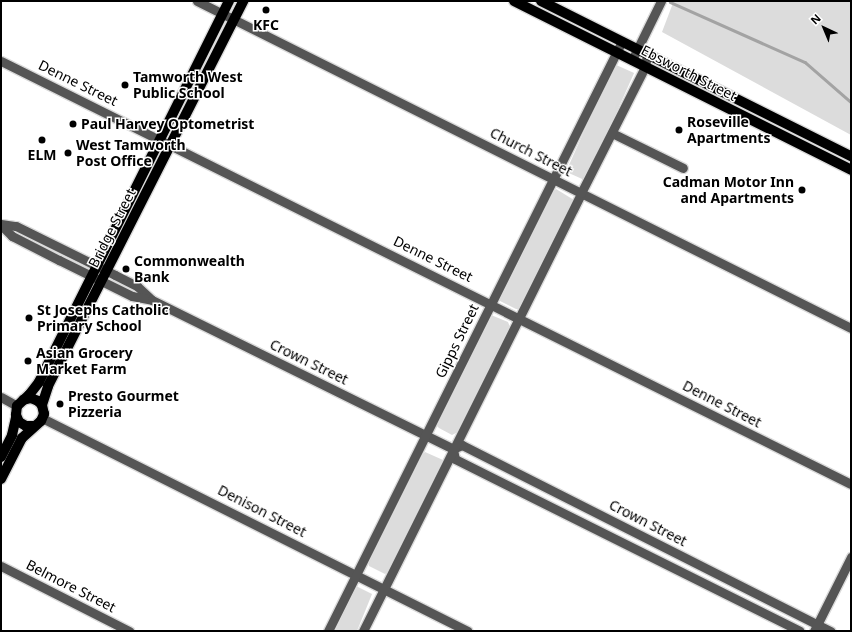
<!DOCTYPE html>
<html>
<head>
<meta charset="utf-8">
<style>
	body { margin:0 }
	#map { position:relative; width:852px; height:632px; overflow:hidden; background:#fff; font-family:"Noto Sans",sans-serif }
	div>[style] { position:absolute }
	.green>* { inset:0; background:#dcdcdc; transform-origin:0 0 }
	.stream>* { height:2.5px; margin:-1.25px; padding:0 1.25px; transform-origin:1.25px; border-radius:1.25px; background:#a3a3a3 }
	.roads { filter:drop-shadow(1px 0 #dbdbdb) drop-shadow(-1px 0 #dbdbdb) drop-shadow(0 1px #dbdbdb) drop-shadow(0 -1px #dbdbdb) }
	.minor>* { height:9px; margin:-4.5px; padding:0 4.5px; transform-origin:4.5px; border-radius:4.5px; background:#555 }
	.major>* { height:10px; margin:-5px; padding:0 5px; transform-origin:5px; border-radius:5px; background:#000 }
	.dots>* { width:11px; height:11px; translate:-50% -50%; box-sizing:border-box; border:2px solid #fff; border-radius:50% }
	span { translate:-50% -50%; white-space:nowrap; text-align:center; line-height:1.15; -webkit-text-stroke:3px #fff; paint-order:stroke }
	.poi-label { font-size:14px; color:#000; font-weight:700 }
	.left { translate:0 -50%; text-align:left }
	.right { translate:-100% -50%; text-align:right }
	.street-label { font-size:14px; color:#000 }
	.frame { position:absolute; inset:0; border:2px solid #000; pointer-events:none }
	.north { position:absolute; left:804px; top:8px; width:40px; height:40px; -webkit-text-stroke:3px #fff; paint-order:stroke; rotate:316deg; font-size:11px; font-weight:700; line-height:16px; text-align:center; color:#000 }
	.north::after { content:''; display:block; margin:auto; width:14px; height:18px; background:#000; clip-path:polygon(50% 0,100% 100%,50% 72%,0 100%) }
</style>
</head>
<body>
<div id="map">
	<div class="green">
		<div style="clip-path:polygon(671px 1px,851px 1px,851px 135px,662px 32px,673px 3px)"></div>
		<div style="left:614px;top:64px;width:22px;height:118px;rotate:24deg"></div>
		<div style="clip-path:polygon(556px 189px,574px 200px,519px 309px,516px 309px,500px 301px,499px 298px,553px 192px)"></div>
		<div style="clip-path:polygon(491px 315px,508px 322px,510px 327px,458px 432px,452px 435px,439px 428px,437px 426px,438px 421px)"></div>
		<div style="clip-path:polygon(425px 452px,443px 460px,441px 466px,388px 572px,385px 574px,369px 566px,368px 562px,421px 456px)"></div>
		<div style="clip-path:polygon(352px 584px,372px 594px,357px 631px,332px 631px)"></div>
	</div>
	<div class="stream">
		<div style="left:670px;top:2px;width:148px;rotate:24deg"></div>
		<div style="left:805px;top:62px;width:61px;rotate:41deg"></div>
	</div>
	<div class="roads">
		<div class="minor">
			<div style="left:197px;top:1px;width:731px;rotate:26.57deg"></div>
			<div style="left:632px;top:60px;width:66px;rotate:-63.8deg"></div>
			<div style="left:1px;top:61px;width:949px;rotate:26.46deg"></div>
			<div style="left:612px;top:133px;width:79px;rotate:26.2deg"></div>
			<div style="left:1px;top:224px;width:15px;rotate:8deg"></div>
			<div style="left:16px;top:226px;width:110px;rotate:26.3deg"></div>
			<div style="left:115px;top:275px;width:25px;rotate:27deg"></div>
			<div style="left:137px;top:286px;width:19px;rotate:43deg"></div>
			<div style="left:1px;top:225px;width:16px;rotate:45deg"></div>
			<div style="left:12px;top:236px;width:53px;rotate:27.1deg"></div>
			<div style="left:59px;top:260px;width:81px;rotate:26.3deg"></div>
			<div style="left:132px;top:296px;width:20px;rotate:11deg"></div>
			<div style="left:152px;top:300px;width:336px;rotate:26.3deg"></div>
			<div style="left:1px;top:397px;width:18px;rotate:29deg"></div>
			<div style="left:42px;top:418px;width:476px;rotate:26.6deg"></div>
			<div style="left:453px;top:449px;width:10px;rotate:-24deg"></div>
			<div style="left:462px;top:445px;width:413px;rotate:26.8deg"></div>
			<div style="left:453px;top:449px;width:10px;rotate:79deg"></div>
			<div style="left:455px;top:459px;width:385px;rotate:26.5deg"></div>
			<div style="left:1px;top:566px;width:144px;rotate:26.9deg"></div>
			<div style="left:328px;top:631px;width:659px;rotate:-63.51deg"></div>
			<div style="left:363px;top:631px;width:489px;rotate:-63.5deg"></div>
			<div style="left:581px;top:193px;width:141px;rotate:-63.1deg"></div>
			<div style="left:645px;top:67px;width:13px;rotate:-81deg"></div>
			<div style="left:814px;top:631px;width:83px;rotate:-63.4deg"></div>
		</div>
		<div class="major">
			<div style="left:514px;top:1px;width:377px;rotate:26.6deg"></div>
			<div style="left:541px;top:1px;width:347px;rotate:26.6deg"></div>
			<div style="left:42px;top:405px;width:20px;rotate:-72deg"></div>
			<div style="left:48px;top:386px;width:432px;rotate:-63.1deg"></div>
			<div style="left:34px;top:426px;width:8px;rotate:180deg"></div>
			<div style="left:26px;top:426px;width:8px;rotate:-150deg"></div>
			<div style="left:19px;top:422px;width:8px;rotate:-113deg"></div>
			<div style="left:16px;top:415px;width:9px;rotate:-84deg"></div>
			<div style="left:17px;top:406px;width:16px;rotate:-43deg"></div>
			<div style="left:29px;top:395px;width:16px;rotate:-52deg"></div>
			<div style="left:39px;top:382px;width:426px;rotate:-63.5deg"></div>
			<div style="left:1px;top:457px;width:25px;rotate:-63deg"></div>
			<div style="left:12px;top:435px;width:18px;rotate:-77deg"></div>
			<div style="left:1px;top:479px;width:46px;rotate:-62.9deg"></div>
			<div style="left:22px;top:438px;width:25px;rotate:-42deg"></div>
			<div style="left:41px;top:421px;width:8px;rotate:-67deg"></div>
			<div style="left:44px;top:414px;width:9px;rotate:-103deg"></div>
			<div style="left:42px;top:405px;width:6px;rotate:-135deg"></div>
			<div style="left:38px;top:401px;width:8px;rotate:-157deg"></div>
			<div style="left:31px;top:398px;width:8px;rotate:166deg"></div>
		</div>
	</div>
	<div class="dots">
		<div style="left:266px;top:10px;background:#000"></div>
		<div style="left:125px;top:85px;background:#000"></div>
		<div style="left:73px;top:124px;background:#000"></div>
		<div style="left:679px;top:130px;background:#000"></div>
		<div style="left:42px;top:140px;background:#000"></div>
		<div style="left:68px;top:153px;background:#000"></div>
		<div style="left:802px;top:190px;background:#000"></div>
		<div style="left:126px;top:269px;background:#000"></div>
		<div style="left:29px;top:318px;background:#000"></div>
		<div style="left:28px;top:361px;background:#000"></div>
		<div style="left:60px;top:404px;background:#000"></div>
	</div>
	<div class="poi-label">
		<span style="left:266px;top:25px">KFC</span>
		<span class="left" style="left:133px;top:85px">Tamworth West<br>Public School</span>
		<span class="left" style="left:687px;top:130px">Roseville<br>Apartments</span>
		<span class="left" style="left:81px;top:124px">Paul Harvey Optometrist</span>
		<span class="left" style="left:76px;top:153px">West Tamworth<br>Post Office</span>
		<span style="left:42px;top:155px">ELM</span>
		<span class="right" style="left:794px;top:190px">Cadman Motor Inn<br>and Apartments</span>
		<span class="left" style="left:134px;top:269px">Commonwealth<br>Bank</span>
		<span class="left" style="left:37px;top:318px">St Josephs Catholic<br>Primary School</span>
		<span class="left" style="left:36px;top:361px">Asian Grocery<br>Market Farm</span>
		<span class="left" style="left:68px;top:404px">Presto Gourmet<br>Pizzeria</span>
	</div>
	<div class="street-label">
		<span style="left:689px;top:73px;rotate:27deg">Ebsworth Street</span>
		<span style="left:78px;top:83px;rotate:26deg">Denne Street</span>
		<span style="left:531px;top:152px;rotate:27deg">Church Street</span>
		<span style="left:112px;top:228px;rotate:-63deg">Bridge Street</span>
		<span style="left:433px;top:259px;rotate:26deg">Denne Street</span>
		<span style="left:457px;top:341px;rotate:-64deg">Gipps Street</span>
		<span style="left:309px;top:362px;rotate:26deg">Crown Street</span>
		<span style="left:722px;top:404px;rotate:27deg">Denne Street</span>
		<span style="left:262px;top:511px;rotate:27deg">Denison Street</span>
		<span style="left:648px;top:523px;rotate:27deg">Crown Street</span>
		<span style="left:71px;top:586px;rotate:27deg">Belmore Street</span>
	</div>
	<div class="frame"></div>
	<div class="north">N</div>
</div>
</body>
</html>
